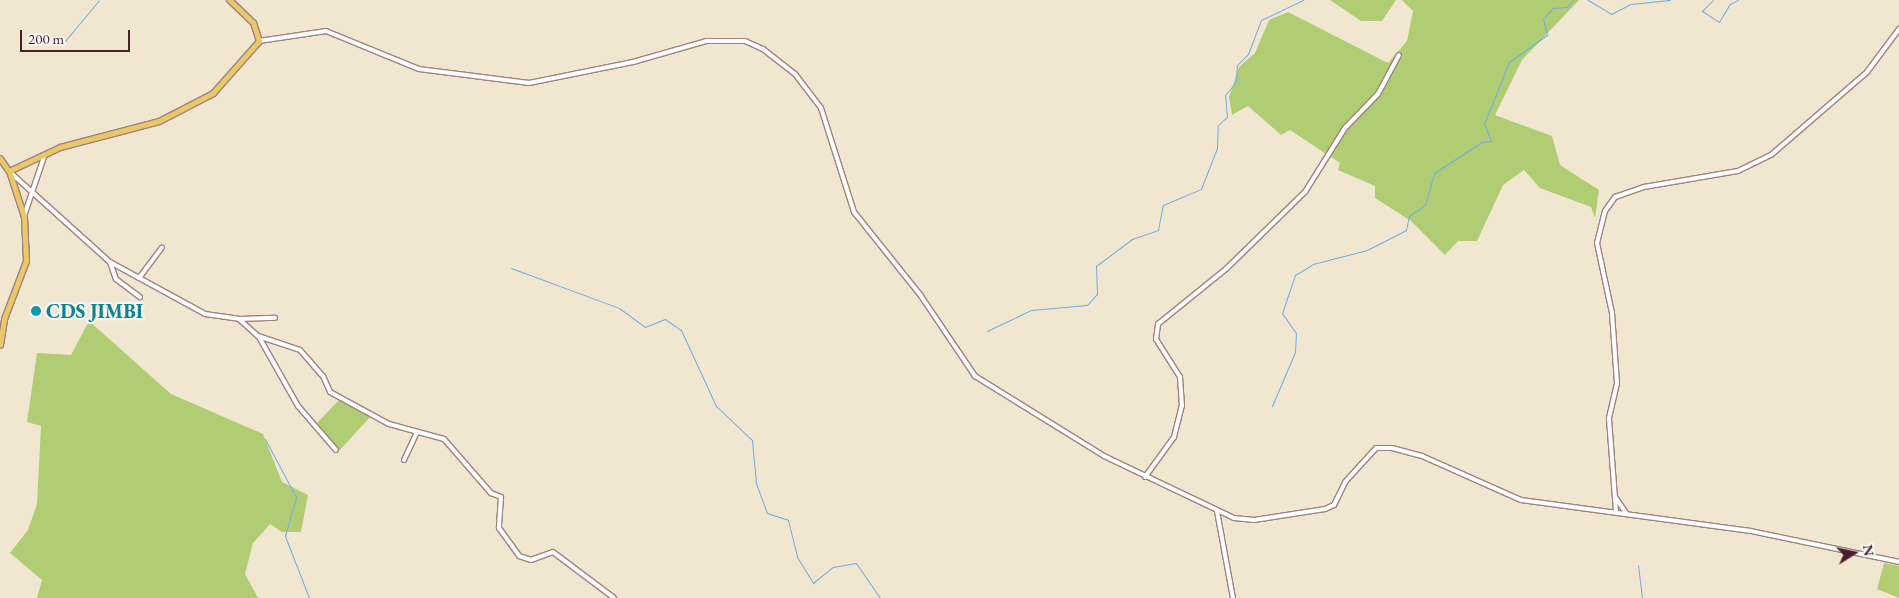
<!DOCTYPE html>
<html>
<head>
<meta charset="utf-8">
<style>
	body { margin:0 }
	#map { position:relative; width:1899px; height:598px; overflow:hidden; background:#f1e7d1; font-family:"EB Garamond",serif }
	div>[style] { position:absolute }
	.green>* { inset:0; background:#b0cd74 }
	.stream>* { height:1px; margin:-0.5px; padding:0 0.5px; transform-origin:0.5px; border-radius:0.5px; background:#70ace1 }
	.roads { filter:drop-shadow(1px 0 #9e837e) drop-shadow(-1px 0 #9e837e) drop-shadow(0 1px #9e837e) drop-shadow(0 -1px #9e837e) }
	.minor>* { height:4px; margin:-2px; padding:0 2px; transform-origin:2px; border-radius:2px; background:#fff }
	.major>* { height:4.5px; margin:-2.25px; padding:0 2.25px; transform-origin:2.25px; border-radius:2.25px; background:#eac769 }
	.dots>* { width:14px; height:14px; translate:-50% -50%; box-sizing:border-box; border:2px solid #f6f6f2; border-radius:50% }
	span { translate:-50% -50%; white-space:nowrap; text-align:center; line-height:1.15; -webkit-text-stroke:4.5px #f6f6f2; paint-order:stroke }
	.culture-label { font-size:20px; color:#0d838f; font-weight:700 }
	.left { translate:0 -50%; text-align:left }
	.north { position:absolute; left:1829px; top:528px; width:50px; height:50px; -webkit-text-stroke:4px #f6f6f2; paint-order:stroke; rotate:80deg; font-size:14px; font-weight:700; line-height:20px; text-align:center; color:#4a1f2b }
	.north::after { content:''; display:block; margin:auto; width:18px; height:22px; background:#4a1f2b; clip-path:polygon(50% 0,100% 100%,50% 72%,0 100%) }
	.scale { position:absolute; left:20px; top:30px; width:110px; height:22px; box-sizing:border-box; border:2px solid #4a1f2b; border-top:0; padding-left:6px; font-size:15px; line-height:18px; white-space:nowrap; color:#4a1f2b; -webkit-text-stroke:4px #f6f6f2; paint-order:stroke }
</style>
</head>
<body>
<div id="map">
	<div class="green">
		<div style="clip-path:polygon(1330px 0,1396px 0,1382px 21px,1361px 21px)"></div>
		<div style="clip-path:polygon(1402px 0,1579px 0,1522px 60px,1495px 115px,1552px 136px,1560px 165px,1599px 190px,1595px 218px,1591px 207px,1540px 188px,1524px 170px,1503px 185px,1477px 241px,1458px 241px,1445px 255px,1411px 221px,1375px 198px,1375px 186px,1338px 170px,1340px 163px,1290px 130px,1281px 135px,1248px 106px,1232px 115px,1229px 97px,1239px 67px,1255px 53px,1269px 20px,1288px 12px,1388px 63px,1407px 41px,1413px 11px)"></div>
		<div style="clip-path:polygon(89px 321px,171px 394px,263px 434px,282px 482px,308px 495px,301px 532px,282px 532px,270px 524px,253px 543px,245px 574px,258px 598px,37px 598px,42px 580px,10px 553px,28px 530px,37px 504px,41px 426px,27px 422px,37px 353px,71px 355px)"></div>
		<div style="clip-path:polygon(340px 399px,371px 416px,339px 451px,317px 423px)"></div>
		<div style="clip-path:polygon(1884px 563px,1899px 566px,1899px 598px,1877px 589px)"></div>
	</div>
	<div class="stream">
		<div style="left:1588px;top:0;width:27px;rotate:31deg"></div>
		<div style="left:1611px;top:14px;width:22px;rotate:-27deg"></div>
		<div style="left:1631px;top:4px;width:39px;rotate:-6deg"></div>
		<div style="left:1713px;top:0;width:16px;rotate:135deg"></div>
		<div style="left:1702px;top:11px;width:20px;rotate:33deg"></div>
		<div style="left:1719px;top:22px;width:21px;rotate:-59deg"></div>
		<div style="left:1730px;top:4px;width:9px;rotate:-27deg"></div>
		<div style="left:65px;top:41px;width:53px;rotate:-50.3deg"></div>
		<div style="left:511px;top:268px;width:115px;rotate:20.3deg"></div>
		<div style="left:619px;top:308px;width:32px;rotate:36deg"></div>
		<div style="left:645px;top:327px;width:22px;rotate:-22deg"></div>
		<div style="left:665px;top:319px;width:19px;rotate:35deg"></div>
		<div style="left:681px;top:330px;width:84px;rotate:65.3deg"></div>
		<div style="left:716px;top:406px;width:50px;rotate:43.4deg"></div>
		<div style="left:752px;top:440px;width:43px;rotate:84.7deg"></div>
		<div style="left:756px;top:483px;width:32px;rotate:70deg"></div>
		<div style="left:767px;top:513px;width:22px;rotate:18deg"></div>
		<div style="left:788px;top:520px;width:38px;rotate:76deg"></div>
		<div style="left:797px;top:557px;width:31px;rotate:58deg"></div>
		<div style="left:813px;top:583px;width:26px;rotate:-39deg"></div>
		<div style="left:833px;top:567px;width:23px;rotate:-10deg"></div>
		<div style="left:856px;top:563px;width:42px;rotate:55.6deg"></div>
		<div style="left:987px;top:331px;width:49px;rotate:-25.5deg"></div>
		<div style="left:1031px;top:310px;width:56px;rotate:-5.1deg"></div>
		<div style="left:1087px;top:305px;width:15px;rotate:-48deg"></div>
		<div style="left:1097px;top:294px;width:28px;rotate:-92deg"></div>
		<div style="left:1096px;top:266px;width:45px;rotate:-36.9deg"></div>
		<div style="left:1132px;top:239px;width:28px;rotate:-19deg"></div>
		<div style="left:1158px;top:230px;width:25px;rotate:-79deg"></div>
		<div style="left:1163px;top:205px;width:41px;rotate:-22.8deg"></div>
		<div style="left:1201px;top:189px;width:44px;rotate:-68.7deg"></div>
		<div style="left:1217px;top:148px;width:23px;rotate:-88deg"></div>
		<div style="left:1218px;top:125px;width:12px;rotate:-42deg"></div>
		<div style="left:1227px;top:117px;width:22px;rotate:-95deg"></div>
		<div style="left:1225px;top:95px;width:17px;rotate:-50deg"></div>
		<div style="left:1236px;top:82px;width:17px;rotate:-87deg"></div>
		<div style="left:1237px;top:65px;width:16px;rotate:-45deg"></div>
		<div style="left:1248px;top:54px;width:36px;rotate:-69deg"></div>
		<div style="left:1261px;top:20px;width:47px;rotate:-25.5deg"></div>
		<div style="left:1272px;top:406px;width:59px;rotate:-66.9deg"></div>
		<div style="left:1295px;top:352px;width:19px;rotate:-87deg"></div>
		<div style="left:1296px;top:333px;width:24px;rotate:-125deg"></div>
		<div style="left:1282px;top:313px;width:40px;rotate:-71.1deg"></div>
		<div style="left:1295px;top:275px;width:21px;rotate:-31deg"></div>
		<div style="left:1313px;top:264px;width:56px;rotate:-14.5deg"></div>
		<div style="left:1367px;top:250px;width:44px;rotate:-27.1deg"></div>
		<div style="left:1406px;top:230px;width:14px;rotate:-78deg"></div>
		<div style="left:1409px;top:216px;width:19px;rotate:-35deg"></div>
		<div style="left:1425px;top:205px;width:33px;rotate:-74deg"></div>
		<div style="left:1434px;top:173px;width:57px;rotate:-32.9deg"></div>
		<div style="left:1482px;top:142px;width:9px;rotate:-6deg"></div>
		<div style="left:1491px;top:141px;width:18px;rotate:-112deg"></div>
		<div style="left:1484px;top:124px;width:67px;rotate:-68deg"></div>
		<div style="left:1509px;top:62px;width:47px;rotate:-35.4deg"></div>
		<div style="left:1547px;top:35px;width:16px;rotate:-104deg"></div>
		<div style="left:1543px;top:19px;width:15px;rotate:-48deg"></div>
		<div style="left:1553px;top:8px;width:14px;rotate:-4deg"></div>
		<div style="left:1567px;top:7px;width:9px;rotate:-49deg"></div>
		<div style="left:265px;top:439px;width:66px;rotate:61.9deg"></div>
		<div style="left:296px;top:497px;width:41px;rotate:105.8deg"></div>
		<div style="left:285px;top:536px;width:66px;rotate:68.8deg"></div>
		<div style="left:1638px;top:565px;width:33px;rotate:83deg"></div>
	</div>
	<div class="roads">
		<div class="minor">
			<div style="left:259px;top:41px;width:68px;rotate:-8.5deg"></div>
			<div style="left:326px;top:31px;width:100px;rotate:22.2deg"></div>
			<div style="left:419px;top:69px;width:111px;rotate:7.3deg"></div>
			<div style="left:529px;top:83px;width:106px;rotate:-11.4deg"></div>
			<div style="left:633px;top:62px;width:76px;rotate:-16deg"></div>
			<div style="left:706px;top:41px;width:39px"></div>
			<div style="left:745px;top:41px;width:20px;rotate:24deg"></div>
			<div style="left:763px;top:49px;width:41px;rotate:38deg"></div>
			<div style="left:795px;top:74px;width:43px;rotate:52.6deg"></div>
			<div style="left:821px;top:108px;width:109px;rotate:72.4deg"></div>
			<div style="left:854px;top:212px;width:107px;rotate:51.4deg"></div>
			<div style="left:921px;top:296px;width:97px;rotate:56deg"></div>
			<div style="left:975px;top:376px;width:152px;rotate:31.8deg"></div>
			<div style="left:1104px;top:456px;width:144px;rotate:25.5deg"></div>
			<div style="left:1234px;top:518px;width:20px;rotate:6deg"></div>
			<div style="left:1254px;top:520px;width:72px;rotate:-8.8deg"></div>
			<div style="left:1325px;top:509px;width:10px;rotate:-24deg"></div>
			<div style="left:1334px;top:505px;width:25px;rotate:-64deg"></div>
			<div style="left:1345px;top:482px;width:46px;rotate:-47.6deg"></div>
			<div style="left:1376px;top:448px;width:16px"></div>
			<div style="left:1392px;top:448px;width:31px;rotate:15deg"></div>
			<div style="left:1422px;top:456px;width:108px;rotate:24deg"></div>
			<div style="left:1521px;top:500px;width:232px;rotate:7.7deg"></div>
			<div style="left:1751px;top:531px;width:151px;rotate:11.8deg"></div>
			<div style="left:11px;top:173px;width:133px;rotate:42deg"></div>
			<div style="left:110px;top:262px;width:108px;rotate:28.7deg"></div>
			<div style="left:205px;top:314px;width:34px;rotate:8deg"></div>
			<div style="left:239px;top:319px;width:25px;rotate:42deg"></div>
			<div style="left:258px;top:336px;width:44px;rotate:18.4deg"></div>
			<div style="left:300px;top:350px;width:35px;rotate:49deg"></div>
			<div style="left:323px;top:376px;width:17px;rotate:66deg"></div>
			<div style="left:330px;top:392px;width:67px;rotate:28.5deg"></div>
			<div style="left:389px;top:424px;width:57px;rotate:15.3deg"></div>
			<div style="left:444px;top:439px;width:72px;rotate:49deg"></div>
			<div style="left:491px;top:493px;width:11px;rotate:22deg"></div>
			<div style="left:501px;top:497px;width:31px;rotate:94deg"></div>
			<div style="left:499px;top:528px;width:34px;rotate:54deg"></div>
			<div style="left:519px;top:556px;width:13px;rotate:18deg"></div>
			<div style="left:531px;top:560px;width:23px;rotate:-20deg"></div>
			<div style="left:553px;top:552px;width:76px;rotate:37deg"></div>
			<div style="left:24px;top:216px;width:62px;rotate:-71.3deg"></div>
			<div style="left:110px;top:262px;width:18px;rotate:71deg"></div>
			<div style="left:116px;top:279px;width:30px;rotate:37deg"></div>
			<div style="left:139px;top:278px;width:38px;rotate:-53deg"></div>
			<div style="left:239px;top:319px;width:36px;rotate:-2deg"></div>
			<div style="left:259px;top:337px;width:79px;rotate:60.5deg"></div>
			<div style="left:298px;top:406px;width:58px;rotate:49.2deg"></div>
			<div style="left:404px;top:460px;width:31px;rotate:-65deg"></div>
			<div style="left:1145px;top:477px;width:49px;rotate:-54.1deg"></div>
			<div style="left:1174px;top:437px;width:32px;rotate:-76deg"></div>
			<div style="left:1182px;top:406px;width:29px;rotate:-94deg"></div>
			<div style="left:1180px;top:377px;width:45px;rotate:-122.3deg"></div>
			<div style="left:1156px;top:339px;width:15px;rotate:-82deg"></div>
			<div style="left:1158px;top:324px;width:87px;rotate:-39deg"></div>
			<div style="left:1226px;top:269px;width:110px;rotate:-44.3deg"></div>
			<div style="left:1305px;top:192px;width:75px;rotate:-58deg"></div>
			<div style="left:1345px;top:128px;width:47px;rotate:-45.9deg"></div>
			<div style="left:1378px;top:94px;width:44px;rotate:-61.7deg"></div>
			<div style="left:1615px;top:497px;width:19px;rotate:55deg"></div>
			<div style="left:1217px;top:511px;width:88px;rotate:79.6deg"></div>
			<div style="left:1616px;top:512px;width:94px;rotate:-94.3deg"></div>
			<div style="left:1609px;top:418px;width:36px;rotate:-77deg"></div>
			<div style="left:1617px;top:383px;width:70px;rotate:-94.1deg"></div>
			<div style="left:1612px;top:313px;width:72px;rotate:-102.1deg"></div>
			<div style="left:1597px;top:243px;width:33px;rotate:-76deg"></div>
			<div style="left:1605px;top:211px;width:17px;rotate:-54deg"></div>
			<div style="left:1615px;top:197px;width:31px;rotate:-19deg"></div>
			<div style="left:1644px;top:187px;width:95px;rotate:-9.7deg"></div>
			<div style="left:1738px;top:171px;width:37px;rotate:-26deg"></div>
			<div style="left:1771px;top:155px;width:127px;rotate:-40.8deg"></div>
			<div style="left:1867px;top:72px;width:54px;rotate:-53.3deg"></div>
		</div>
		<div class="major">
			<div style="left:0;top:158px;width:16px;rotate:55deg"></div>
			<div style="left:0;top:345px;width:26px;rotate:-81deg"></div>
			<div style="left:4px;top:319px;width:62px;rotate:-69.2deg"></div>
			<div style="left:26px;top:261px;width:44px;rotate:-92.6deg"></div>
			<div style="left:24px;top:217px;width:48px;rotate:-108.1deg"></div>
			<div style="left:9px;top:171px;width:56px;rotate:-25.2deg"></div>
			<div style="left:60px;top:147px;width:102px;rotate:-14.7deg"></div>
			<div style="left:159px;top:121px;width:61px;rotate:-27.4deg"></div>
			<div style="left:213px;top:93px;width:69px;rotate:-48.5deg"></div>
			<div style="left:259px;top:41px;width:19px;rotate:-108deg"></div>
			<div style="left:253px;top:23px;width:33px;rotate:-136deg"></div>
		</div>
	</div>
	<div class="dots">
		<div style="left:36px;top:311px;background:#0f9aa8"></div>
	</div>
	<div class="culture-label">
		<span class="left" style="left:46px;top:311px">CDS JIMBI</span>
	</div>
	<div class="north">N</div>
	<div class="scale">200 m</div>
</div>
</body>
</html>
